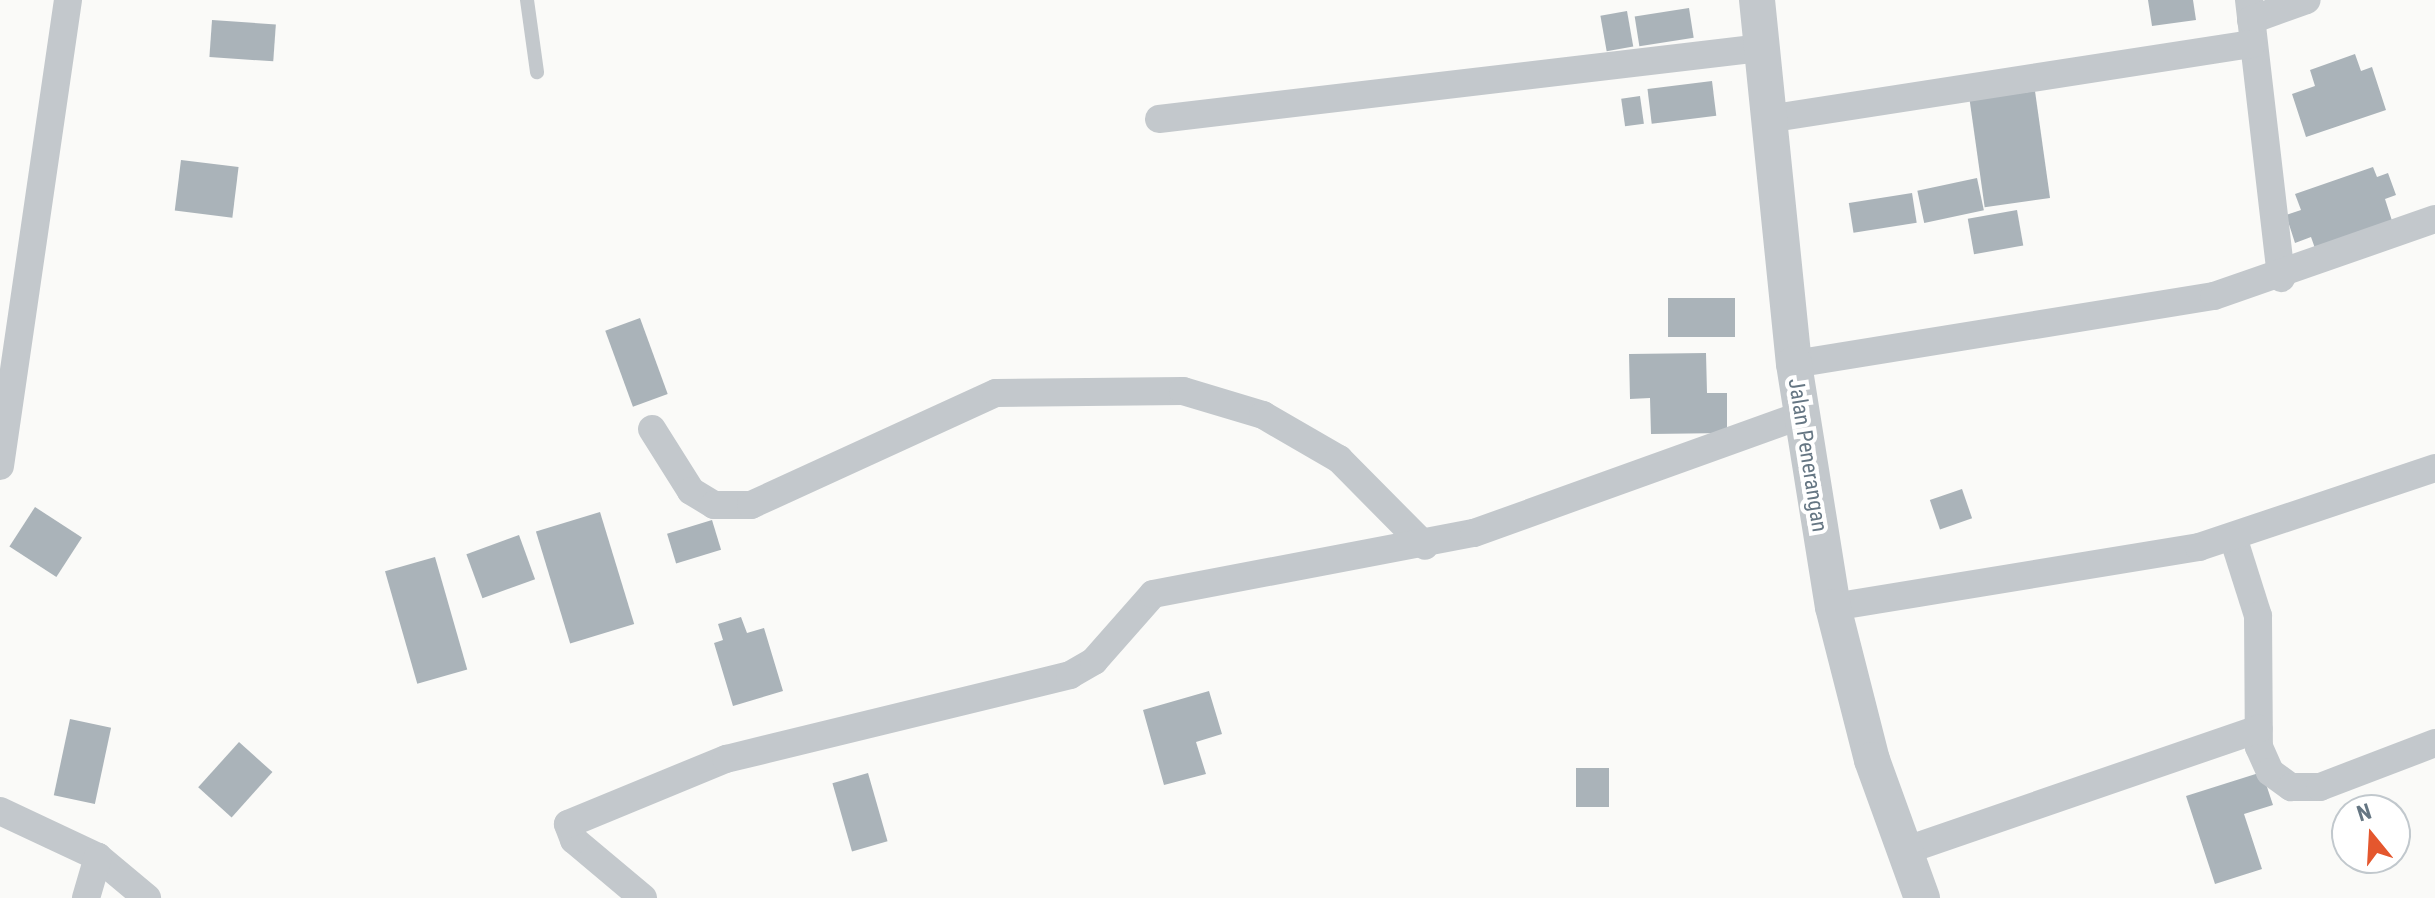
<!DOCTYPE html>
<html>
<head>
<meta charset="utf-8">
<style>
	body { margin:0 }
	#map { position:relative; width:2435px; height:898px; overflow:hidden; background:#fafaf8; font-family:"Roboto Condensed",sans-serif }
	div>[style] { position:absolute }
	.building>* { inset:0; background:#aab3b9; transform-origin:0 0 }
	.service>* { height:14px; margin:-7px; padding:0 7px; transform-origin:7px; border-radius:7px; background:#c3c8cc }
	.minor>* { height:28px; margin:-14px; padding:0 14px; transform-origin:14px; border-radius:14px; background:#c3c8cc }
	.tertiary>* { height:36px; margin:-18px; padding:0 18px; transform-origin:18px; border-radius:18px; background:#c3c8cc }
	span { translate:-50% -50%; white-space:nowrap; text-align:center; line-height:1.15; -webkit-text-stroke:8px #fff; paint-order:stroke }
	.street-label { font-size:22px; color:#657683 }
	.north { position:absolute; left:2331px; top:794px; width:80px; height:80px; box-sizing:border-box; background:#fff; border:2px solid #c1c8cd; border-radius:50%; rotate:342deg; font-size:22px; font-weight:700; line-height:32px; text-align:center; color:#657683 }
	.north::after { content:''; display:block; margin:auto; width:28px; height:36px; background:#e4572e; clip-path:polygon(50% 0,100% 100%,50% 72%,0 100%) }
</style>
</head>
<body>
<div id="map">
	<div class="building">
		<div style="clip-path:polygon(2148px 0,2193px 0,2196px 20px,2152px 26px)"></div>
		<div style="left:1689px;top:8px;width:30px;height:55px;rotate:81deg"></div>
		<div style="left:1627px;top:11px;width:36px;height:27px;rotate:80deg"></div>
		<div style="left:212px;top:20px;width:64px;height:37px;rotate:4deg"></div>
		<div style="clip-path:polygon(2355px 54px,2361px 71px,2372px 67px,2386px 110px,2306px 137px,2292px 94px,2315px 86px,2310px 70px)"></div>
		<div style="left:1712px;top:81px;width:35px;height:65px;rotate:83deg"></div>
		<div style="left:2035px;top:91px;width:108px;height:66px;rotate:82deg"></div>
		<div style="left:1640px;top:96px;width:28px;height:19px;rotate:82deg"></div>
		<div style="left:181px;top:160px;width:58px;height:51px;rotate:7deg"></div>
		<div style="clip-path:polygon(2373px 167px,2377px 177px,2388px 173px,2396px 195px,2385px 199px,2394px 227px,2317px 254px,2311px 237px,2295px 243px,2286px 215px,2301px 210px,2295px 194px)"></div>
		<div style="left:1977px;top:178px;width:33px;height:61px;rotate:78deg"></div>
		<div style="left:1912px;top:193px;width:30px;height:64px;rotate:81deg"></div>
		<div style="left:2017px;top:210px;width:36px;height:50px;rotate:80deg"></div>
		<div style="left:1668px;top:298px;width:67px;height:39px"></div>
		<div style="left:640px;top:318px;width:81px;height:37px;rotate:70deg"></div>
		<div style="clip-path:polygon(1706px 353px,1707px 393px,1727px 393px,1727px 433px,1651px 434px,1650px 398px,1630px 399px,1629px 354px)"></div>
		<div style="left:1962px;top:489px;width:31px;height:34px;rotate:71deg"></div>
		<div style="left:35px;top:507px;width:56px;height:47px;rotate:33deg"></div>
		<div style="left:600px;top:512px;width:117px;height:67px;rotate:73deg"></div>
		<div style="left:712px;top:520px;width:31px;height:47px;rotate:73deg"></div>
		<div style="left:519px;top:535px;width:47px;height:56px;rotate:70deg"></div>
		<div style="left:435px;top:557px;width:117px;height:52px;rotate:74deg"></div>
		<div style="clip-path:polygon(741px 617px,747px 633px,764px 628px,783px 691px,733px 706px,714px 643px,723px 640px,718px 624px)"></div>
		<div style="clip-path:polygon(1209px 691px,1222px 734px,1196px 742px,1206px 774px,1164px 785px,1143px 710px)"></div>
		<div style="left:70px;top:719px;width:42px;height:78px;rotate:12deg"></div>
		<div style="left:239px;top:742px;width:45px;height:61px;rotate:42deg"></div>
		<div style="left:1576px;top:768px;width:33px;height:39px"></div>
		<div style="clip-path:polygon(2262px 772px,2273px 805px,2244px 814px,2262px 869px,2215px 884px,2186px 796px)"></div>
		<div style="left:868px;top:773px;width:71px;height:37px;rotate:74deg"></div>
	</div>
	<div class="service">
		<div style="left:527px;top:0;width:73px;rotate:82.1deg"></div>
	</div>
	<div class="minor">
		<div style="left:2249px;top:0;width:280px;rotate:83.4deg"></div>
		<div style="left:2251px;top:20px;width:59px;rotate:-19.7deg"></div>
		<div style="left:1159px;top:119px;width:607px;rotate:-6.72deg"></div>
		<div style="left:1767px;top:119px;width:490px;rotate:-8.8deg"></div>
		<div style="left:1794px;top:364px;width:425px;rotate:-9.2deg"></div>
		<div style="left:2214px;top:296px;width:234px;rotate:-19.2deg"></div>
		<div style="left:652px;top:429px;width:73px;rotate:57.8deg"></div>
		<div style="left:691px;top:491px;width:27px;rotate:31deg"></div>
		<div style="left:714px;top:505px;width:37px"></div>
		<div style="left:751px;top:505px;width:269px;rotate:-24.6deg"></div>
		<div style="left:996px;top:393px;width:187px;rotate:-0.6deg"></div>
		<div style="left:1183px;top:391px;width:84px;rotate:16.7deg"></div>
		<div style="left:1263px;top:415px;width:88px;rotate:30.1deg"></div>
		<div style="left:1339px;top:459px;width:122px;rotate:45.3deg"></div>
		<div style="left:0;top:466px;width:471px;rotate:-81.7deg"></div>
		<div style="left:2233px;top:537px;width:83px;rotate:72.4deg"></div>
		<div style="left:2258px;top:616px;width:131px;rotate:89.6deg"></div>
		<div style="left:2259px;top:747px;width:27px;rotate:66deg"></div>
		<div style="left:2270px;top:772px;width:26px;rotate:36deg"></div>
		<div style="left:2291px;top:787px;width:29px"></div>
		<div style="left:2320px;top:787px;width:123px;rotate:-20.9deg"></div>
		<div style="left:1833px;top:607px;width:371px;rotate:-9.3deg"></div>
		<div style="left:2199px;top:547px;width:249px;rotate:-18.5deg"></div>
		<div style="left:0;top:811px;width:108px;rotate:25.1deg"></div>
		<div style="left:98px;top:857px;width:64px;rotate:39.9deg"></div>
		<div style="left:1904px;top:851px;width:375px;rotate:-19deg"></div>
		<div style="left:86px;top:898px;width:43px;rotate:-73.7deg"></div>
		<div style="left:643px;top:898px;width:90px;rotate:-140deg"></div>
		<div style="left:574px;top:840px;width:17px;rotate:-111deg"></div>
		<div style="left:568px;top:824px;width:171px;rotate:-22.4deg"></div>
		<div style="left:726px;top:759px;width:354px;rotate:-13.7deg"></div>
		<div style="left:1070px;top:675px;width:28px;rotate:-30deg"></div>
		<div style="left:1094px;top:661px;width:89px;rotate:-48.6deg"></div>
		<div style="left:1153px;top:594px;width:327px;rotate:-10.8deg"></div>
		<div style="left:1474px;top:533px;width:348px;rotate:-19.8deg"></div>
	</div>
	<div class="tertiary">
		<div style="left:1757px;top:0;width:366px;rotate:84.2deg"></div>
		<div style="left:1794px;top:364px;width:246px;rotate:80.9deg"></div>
		<div style="left:1833px;top:607px;width:158px;rotate:75.7deg"></div>
		<div style="left:1872px;top:760px;width:147px;rotate:70.1deg"></div>
	</div>
	<div class="street-label">
		<span style="left:1808px;top:455px;rotate:81deg">Jalan Penerangan</span>
	</div>
	<div class="north">N</div>
</div>
</body>
</html>
